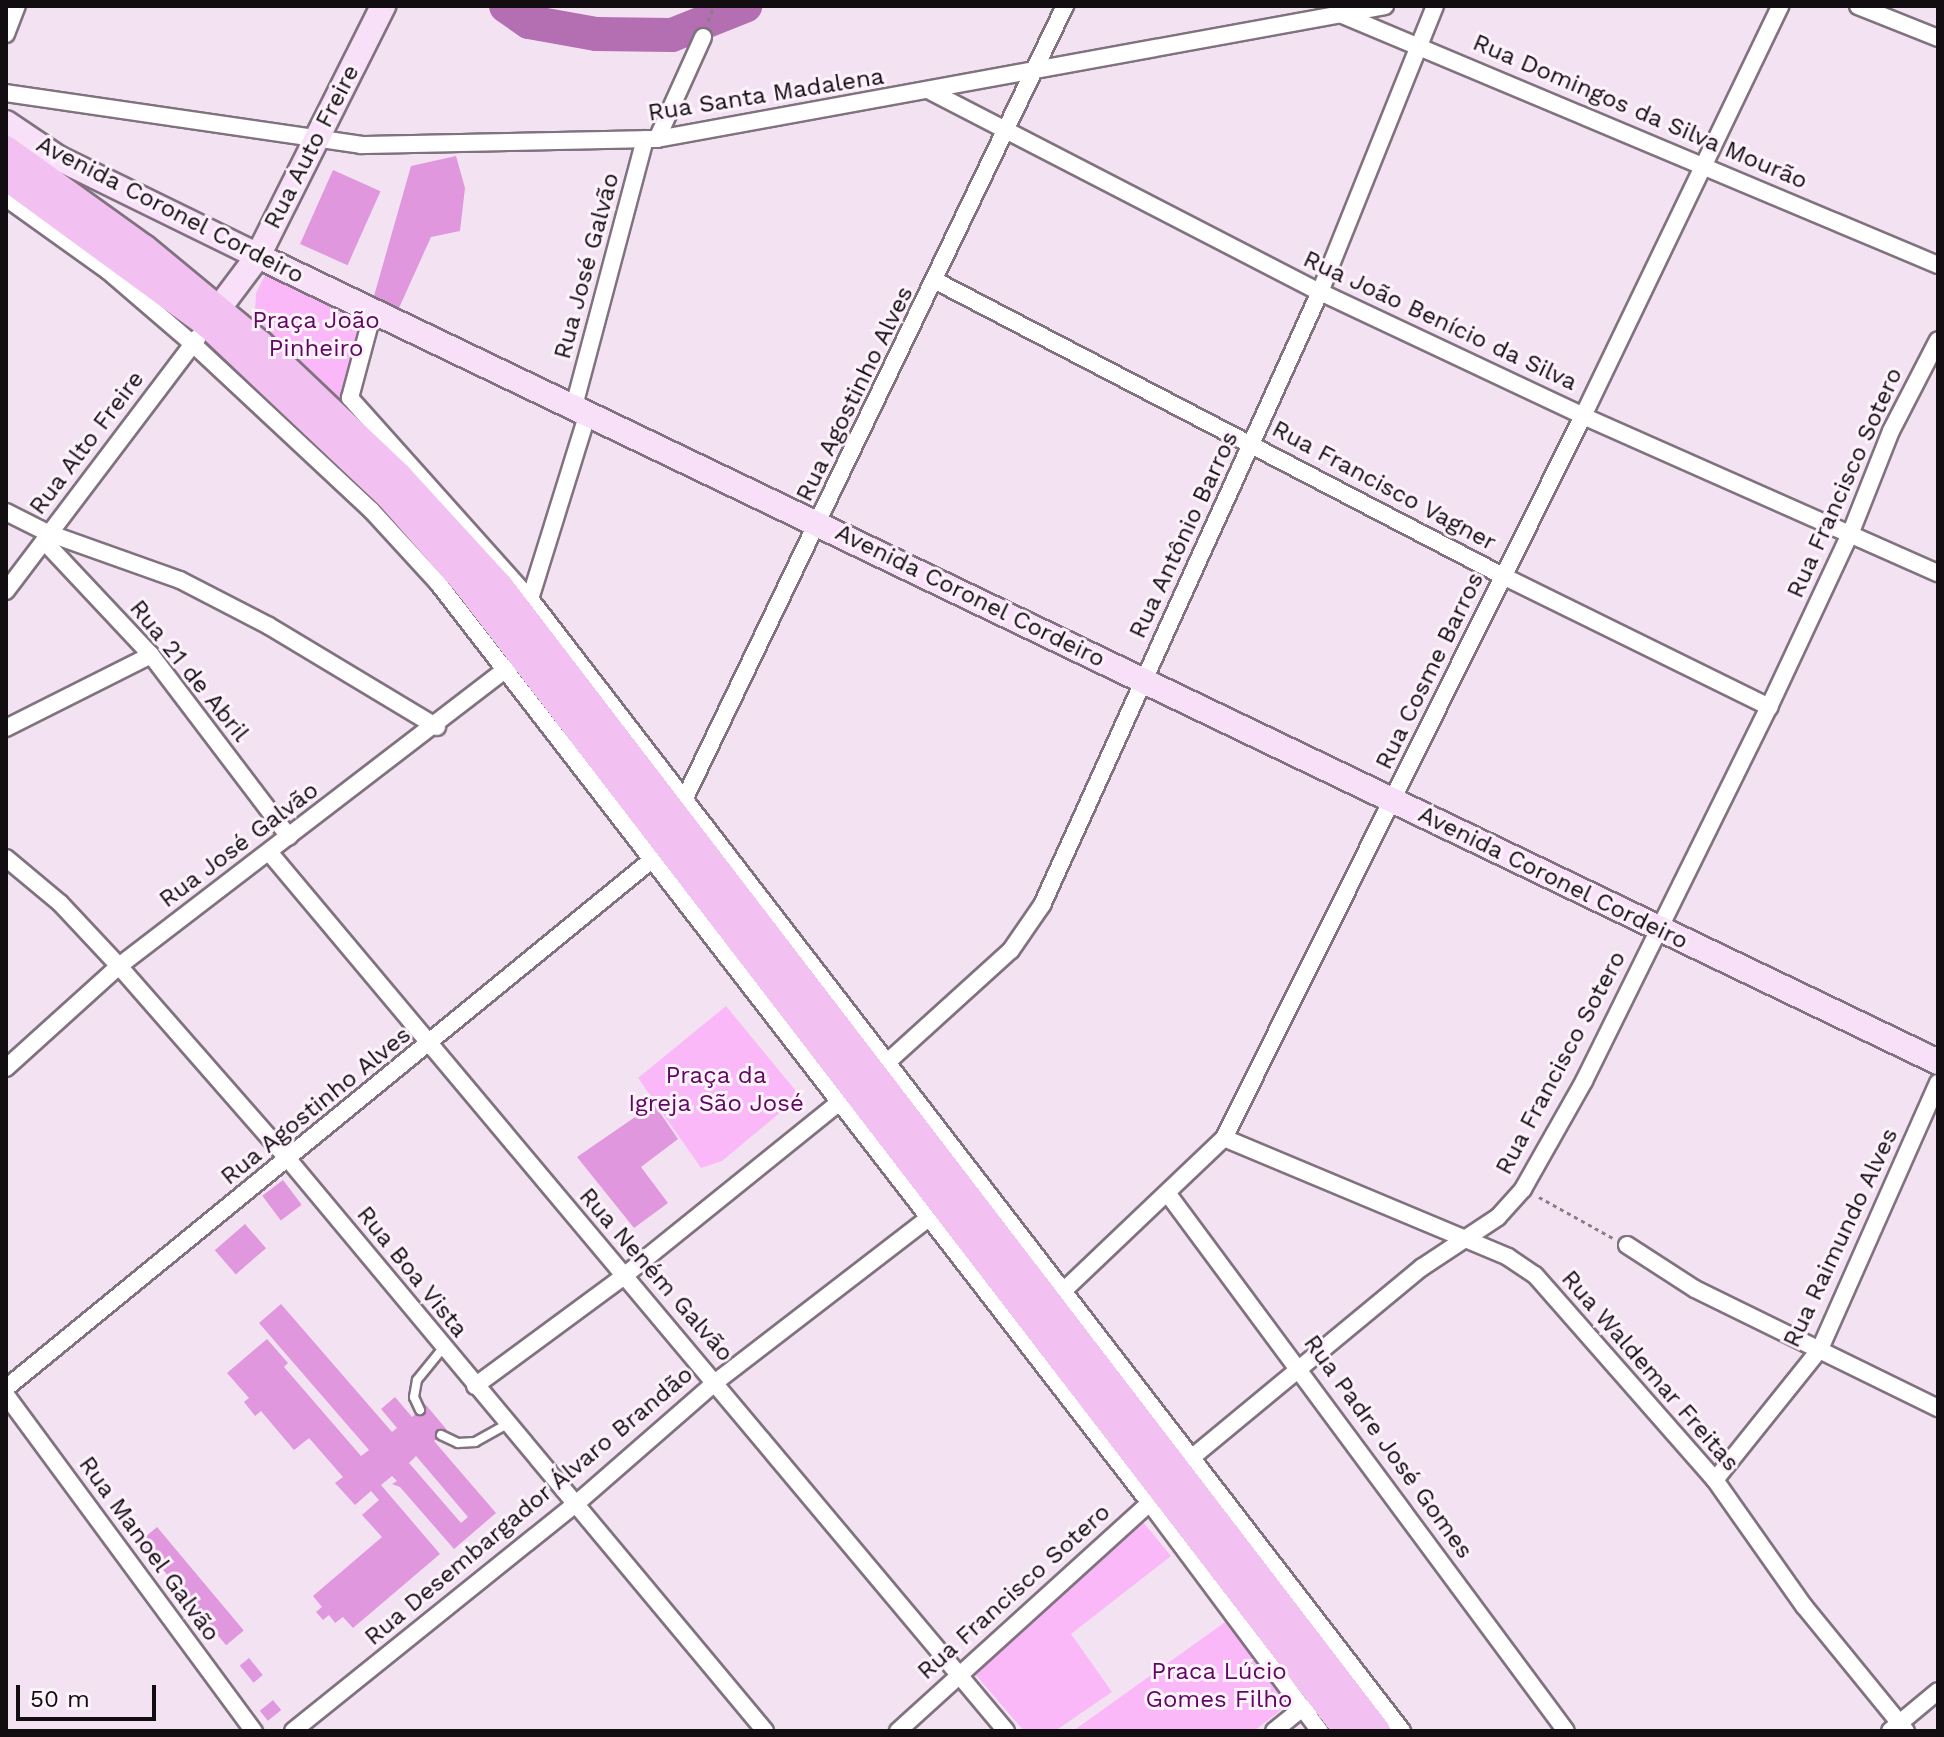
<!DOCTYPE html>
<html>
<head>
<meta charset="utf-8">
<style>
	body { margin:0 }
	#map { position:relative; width:1944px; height:1737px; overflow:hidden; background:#f3e3f2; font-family:"Work Sans",sans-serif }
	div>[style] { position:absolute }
	.green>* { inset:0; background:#fbb8f8 }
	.river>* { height:34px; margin:-17px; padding:0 17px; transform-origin:17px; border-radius:17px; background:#b46eb2 }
	.building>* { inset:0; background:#e097de; transform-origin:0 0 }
	.path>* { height:3px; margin-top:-1.5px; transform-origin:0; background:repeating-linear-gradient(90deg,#887d87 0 4px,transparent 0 8px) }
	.roads { filter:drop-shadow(2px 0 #80727f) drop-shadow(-2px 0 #80727f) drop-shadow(0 2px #80727f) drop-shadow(0 -2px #80727f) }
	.lane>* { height:8px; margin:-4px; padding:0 4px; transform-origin:4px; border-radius:4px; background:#fff }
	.street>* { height:16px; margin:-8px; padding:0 8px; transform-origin:8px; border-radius:8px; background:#fff }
	.secondary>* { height:24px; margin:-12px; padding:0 12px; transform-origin:12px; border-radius:12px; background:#f8e0f8 }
	.primary>* { height:26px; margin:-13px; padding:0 13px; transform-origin:13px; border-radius:13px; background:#f2c1f1 }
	span { translate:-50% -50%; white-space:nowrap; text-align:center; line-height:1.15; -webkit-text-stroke:6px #fef2fd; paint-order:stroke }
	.street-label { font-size:24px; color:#120d11 }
	.park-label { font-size:24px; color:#610662 }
	.frame { position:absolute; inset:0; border:8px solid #120d11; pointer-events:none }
	.scale { position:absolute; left:16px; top:1685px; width:140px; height:36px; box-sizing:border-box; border:4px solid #120d11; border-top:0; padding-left:10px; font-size:24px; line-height:28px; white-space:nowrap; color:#120d11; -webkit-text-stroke:6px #fef2fd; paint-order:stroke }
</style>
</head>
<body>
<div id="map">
	<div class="green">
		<div style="clip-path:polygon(266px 273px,361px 317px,342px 397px,383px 442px,254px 327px,256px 293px)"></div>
		<div style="clip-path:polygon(726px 1006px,800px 1096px,722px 1161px,701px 1168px,638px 1078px)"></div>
		<div style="clip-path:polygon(1143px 1522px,1171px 1556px,1071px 1634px,1112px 1692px,1055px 1731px,1024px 1731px,974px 1673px)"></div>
		<div style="clip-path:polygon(1228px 1620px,1290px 1703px,1254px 1731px,1073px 1731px)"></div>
	</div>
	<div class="river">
		<div style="left:506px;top:6px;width:28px;rotate:35deg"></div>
		<div style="left:529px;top:22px;width:68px;rotate:10.2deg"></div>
		<div style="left:596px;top:34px;width:76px;rotate:0.8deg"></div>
		<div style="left:672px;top:35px;width:79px;rotate:-21.7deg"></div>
	</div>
	<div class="building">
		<div style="clip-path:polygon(456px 156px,465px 188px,460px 231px,431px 237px,399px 308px,374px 296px,411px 166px)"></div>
		<div style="left:333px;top:170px;width:52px;height:81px;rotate:24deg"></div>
		<div style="clip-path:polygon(654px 1104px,678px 1139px,641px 1167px,668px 1203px,634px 1228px,577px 1157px)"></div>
		<div style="left:283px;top:1180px;width:31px;height:26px;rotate:53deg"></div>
		<div style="left:245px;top:1224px;width:32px;height:40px;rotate:49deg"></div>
		<div style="clip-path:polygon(evenodd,281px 1304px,392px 1432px,397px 1428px,381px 1409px,395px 1397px,412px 1417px,426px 1405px,447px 1430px,434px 1441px,496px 1513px,454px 1549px,400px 1487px,392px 1484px,397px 1481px,392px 1476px,381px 1485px,440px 1554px,353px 1628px,343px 1617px,335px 1623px,329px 1615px,323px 1620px,316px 1612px,322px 1607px,313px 1596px,382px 1537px,362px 1515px,379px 1500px,371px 1491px,355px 1505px,335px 1483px,343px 1477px,309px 1438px,294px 1450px,261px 1411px,255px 1416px,244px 1402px,249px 1398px,227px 1373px,267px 1339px,288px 1363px,284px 1367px,361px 1456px,369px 1450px,259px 1323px,281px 1304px,416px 1456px,468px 1517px,461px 1523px,409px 1463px,416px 1456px)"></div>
		<div style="left:157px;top:1527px;width:135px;height:23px;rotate:50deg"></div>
		<div style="left:249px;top:1658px;width:22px;height:12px;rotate:51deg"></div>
		<div style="left:273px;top:1700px;width:13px;height:17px;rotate:51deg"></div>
	</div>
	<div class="path">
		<div style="left:708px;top:21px;width:16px;rotate:-68deg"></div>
		<div style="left:1539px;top:1197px;width:85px;rotate:29deg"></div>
	</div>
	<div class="roads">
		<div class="lane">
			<div style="left:420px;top:1410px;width:14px;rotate:-115deg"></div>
			<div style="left:414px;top:1397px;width:17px;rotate:-80deg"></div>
			<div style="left:417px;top:1380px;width:41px;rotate:-50.9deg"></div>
			<div style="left:441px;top:1435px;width:19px;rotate:25deg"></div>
			<div style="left:458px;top:1443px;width:17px;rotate:-3deg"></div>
			<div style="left:475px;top:1442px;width:38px;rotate:-29deg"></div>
		</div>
		<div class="street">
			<div style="left:1858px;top:6px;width:86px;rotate:21.8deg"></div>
			<div style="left:1338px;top:13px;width:651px;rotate:22.78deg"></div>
			<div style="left:6px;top:34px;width:30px;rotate:-69deg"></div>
			<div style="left:932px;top:92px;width:437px;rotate:27.3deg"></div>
			<div style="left:1320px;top:292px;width:291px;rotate:25.2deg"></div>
			<div style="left:1583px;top:416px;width:388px;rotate:23.9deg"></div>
			<div style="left:6px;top:93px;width:359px;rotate:8.3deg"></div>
			<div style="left:361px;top:145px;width:296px;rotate:-1.2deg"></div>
			<div style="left:657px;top:139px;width:740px;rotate:-10.35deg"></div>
			<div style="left:657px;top:139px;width:112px;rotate:-65.7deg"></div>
			<div style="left:6px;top:198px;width:125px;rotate:35.6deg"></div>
			<div style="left:108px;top:271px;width:112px;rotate:40.7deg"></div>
			<div style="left:193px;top:344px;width:245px;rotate:43deg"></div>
			<div style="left:372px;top:511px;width:98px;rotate:47.5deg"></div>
			<div style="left:438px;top:583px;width:1162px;rotate:52.27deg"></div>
			<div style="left:1149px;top:1502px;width:286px;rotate:53.3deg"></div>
			<div style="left:936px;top:281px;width:639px;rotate:27.49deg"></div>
			<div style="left:1503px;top:576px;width:297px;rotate:26.2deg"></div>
			<div style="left:373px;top:312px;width:89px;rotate:105deg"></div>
			<div style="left:350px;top:398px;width:270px;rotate:48.2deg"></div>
			<div style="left:530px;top:599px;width:1429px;rotate:52.39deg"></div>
			<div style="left:574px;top:406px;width:276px;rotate:-75.1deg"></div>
			<div style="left:6px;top:512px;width:47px;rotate:26.6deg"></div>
			<div style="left:48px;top:533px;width:140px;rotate:19.6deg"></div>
			<div style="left:180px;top:580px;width:100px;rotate:27.3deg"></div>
			<div style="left:269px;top:626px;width:196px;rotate:31deg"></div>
			<div style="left:44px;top:541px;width:156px;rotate:46.8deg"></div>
			<div style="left:151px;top:655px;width:228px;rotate:52.8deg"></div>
			<div style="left:6px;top:591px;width:318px;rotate:-52.9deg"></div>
			<div style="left:530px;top:599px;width:195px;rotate:-72.7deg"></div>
			<div style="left:6px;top:728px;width:162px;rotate:-26.7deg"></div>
			<div style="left:684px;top:800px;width:881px;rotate:-64.37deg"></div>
			<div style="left:269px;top:852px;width:1147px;rotate:50.02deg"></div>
			<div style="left:6px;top:858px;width:70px;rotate:39.8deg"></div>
			<div style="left:60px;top:903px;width:86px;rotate:46.9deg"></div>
			<div style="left:119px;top:966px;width:257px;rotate:48.8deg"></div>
			<div style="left:288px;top:1159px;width:745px;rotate:50.17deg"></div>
			<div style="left:882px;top:1067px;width:174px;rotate:-42.2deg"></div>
			<div style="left:1011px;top:950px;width:55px;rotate:-55.4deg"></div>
			<div style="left:1042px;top:905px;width:673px;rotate:-65.61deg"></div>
			<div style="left:1320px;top:292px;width:308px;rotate:-68.1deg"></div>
			<div style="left:6px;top:1068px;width:152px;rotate:-42.1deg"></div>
			<div style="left:119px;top:966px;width:490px;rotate:-37.5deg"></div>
			<div style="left:1224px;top:1138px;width:308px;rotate:22.7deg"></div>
			<div style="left:1508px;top:1257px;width:32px;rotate:34deg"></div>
			<div style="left:1535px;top:1275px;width:273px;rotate:48.7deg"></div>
			<div style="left:1715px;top:1480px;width:154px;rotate:54.8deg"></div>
			<div style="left:1804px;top:1606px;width:161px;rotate:50.8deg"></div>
			<div style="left:1168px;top:1194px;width:668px;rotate:53.46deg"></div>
			<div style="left:1627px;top:1245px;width:81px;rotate:32.9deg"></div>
			<div style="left:1695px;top:1289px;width:271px;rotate:26.1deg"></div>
			<div style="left:1057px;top:1297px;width:231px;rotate:-43.6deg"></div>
			<div style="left:1224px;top:1138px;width:806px;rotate:-63.56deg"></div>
			<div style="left:1583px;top:416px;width:455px;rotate:-64.3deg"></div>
			<div style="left:475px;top:1386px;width:185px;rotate:-36.4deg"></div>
			<div style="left:624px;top:1276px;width:277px;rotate:-38.9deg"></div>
			<div style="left:6px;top:1388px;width:837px;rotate:-39.28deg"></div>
			<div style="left:6px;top:1395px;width:418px;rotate:53.6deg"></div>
			<div style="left:1184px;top:1464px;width:308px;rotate:-39.6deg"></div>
			<div style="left:1421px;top:1268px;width:92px;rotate:-33.5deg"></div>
			<div style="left:1498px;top:1217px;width:38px;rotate:-48deg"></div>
			<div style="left:1523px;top:1189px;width:124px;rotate:-60.5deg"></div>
			<div style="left:1584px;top:1081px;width:417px;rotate:-63.7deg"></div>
			<div style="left:1769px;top:707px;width:193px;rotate:-64.9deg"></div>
			<div style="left:1851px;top:532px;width:109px;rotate:-68.4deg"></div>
			<div style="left:1891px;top:431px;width:102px;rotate:-62.7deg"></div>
			<div style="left:1715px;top:1480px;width:168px;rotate:-51.3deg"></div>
			<div style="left:1820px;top:1349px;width:291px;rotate:-66.1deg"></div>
			<div style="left:293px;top:1731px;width:364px;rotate:-38.8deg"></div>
			<div style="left:577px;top:1503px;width:186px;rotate:-41.1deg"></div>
			<div style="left:717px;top:1381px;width:267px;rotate:-37.6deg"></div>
			<div style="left:929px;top:1218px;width:9px;rotate:-6deg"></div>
			<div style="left:898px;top:1731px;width:351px;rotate:-42.2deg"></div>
			<div style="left:1274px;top:1731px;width:36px;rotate:-39deg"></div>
			<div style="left:1302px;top:1708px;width:8px;rotate:14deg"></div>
			<div style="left:1890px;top:1731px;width:62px;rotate:-39.8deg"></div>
		</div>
		<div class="secondary">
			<div style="left:6px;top:123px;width:63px;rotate:33.9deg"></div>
			<div style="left:58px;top:158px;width:223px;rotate:26.1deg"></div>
			<div style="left:258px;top:256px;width:1863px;rotate:25.63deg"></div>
			<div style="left:207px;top:324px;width:85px;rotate:-53.1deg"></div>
			<div style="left:258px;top:256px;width:280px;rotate:-63.4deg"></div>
		</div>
		<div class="primary">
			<div style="left:6px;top:149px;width:170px;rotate:35.7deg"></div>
			<div style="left:144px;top:248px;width:151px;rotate:39.6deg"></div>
			<div style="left:260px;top:344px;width:192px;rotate:43.5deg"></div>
			<div style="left:399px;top:476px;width:148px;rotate:47.5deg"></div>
			<div style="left:499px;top:585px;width:1444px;rotate:52.54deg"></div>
			<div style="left:6px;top:177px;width:249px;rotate:36.2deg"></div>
			<div style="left:207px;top:324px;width:246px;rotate:43.4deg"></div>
			<div style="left:386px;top:493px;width:123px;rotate:48.6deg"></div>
			<div style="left:467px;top:585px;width:1445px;rotate:52.48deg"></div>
		</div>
	</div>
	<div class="street-label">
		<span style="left:766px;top:95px;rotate:-9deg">Rua Santa Madalena</span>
		<span style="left:1640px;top:112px;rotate:23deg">Rua Domingos da Silva Mourão</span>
		<span style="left:312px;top:147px;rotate:-63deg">Rua Auto Freire</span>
		<span style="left:170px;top:210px;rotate:27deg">Avenida Coronel Cordeiro</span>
		<span style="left:587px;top:266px;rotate:-75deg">Rua José Galvão</span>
		<span style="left:1440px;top:321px;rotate:25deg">Rua João Benício da Silva</span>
		<span style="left:855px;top:394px;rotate:-64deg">Rua Agostinho Alves</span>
		<span style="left:87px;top:443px;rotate:-53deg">Rua Alto Freire</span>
		<span style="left:1845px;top:483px;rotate:-66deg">Rua Francisco Sotero</span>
		<span style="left:1384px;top:486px;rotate:28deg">Rua Francisco Vagner</span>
		<span style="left:1184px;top:535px;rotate:-65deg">Rua Antônio Barros</span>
		<span style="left:970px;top:596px;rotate:26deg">Avenida Coronel Cordeiro</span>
		<span style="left:189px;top:671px;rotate:51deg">Rua 21 de Abril</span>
		<span style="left:1430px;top:671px;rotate:-64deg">Rua Cosme Barros</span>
		<span style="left:239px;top:845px;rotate:-37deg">Rua José Galvão</span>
		<span style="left:1553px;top:878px;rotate:26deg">Avenida Coronel Cordeiro</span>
		<span style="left:1561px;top:1063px;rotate:-62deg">Rua Francisco Sotero</span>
		<span style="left:316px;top:1106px;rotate:-39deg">Rua Agostinho Alves</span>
		<span style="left:1841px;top:1238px;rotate:-65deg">Rua Raimundo Alves</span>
		<span style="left:412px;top:1272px;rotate:51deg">Rua Boa Vista</span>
		<span style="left:656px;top:1275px;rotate:49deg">Rua Neném Galvão</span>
		<span style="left:1650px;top:1371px;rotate:49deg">Rua Waldemar Freitas</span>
		<span style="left:1388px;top:1447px;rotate:54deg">Rua Padre José Gomes</span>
		<span style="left:529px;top:1506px;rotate:-40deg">Rua Desembargador Álvaro Brandão</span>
		<span style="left:149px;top:1549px;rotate:54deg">Rua Manoel Galvão</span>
		<span style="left:1014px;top:1592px;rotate:-42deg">Rua Francisco Sotero</span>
	</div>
	<div class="park-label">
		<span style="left:316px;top:335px">Praça João<br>Pinheiro</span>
		<span style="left:716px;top:1090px">Praça da<br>Igreja São José</span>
		<span style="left:1219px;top:1686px">Praca Lúcio<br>Gomes Filho</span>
	</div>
	<div class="frame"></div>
	<div class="scale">50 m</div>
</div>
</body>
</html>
